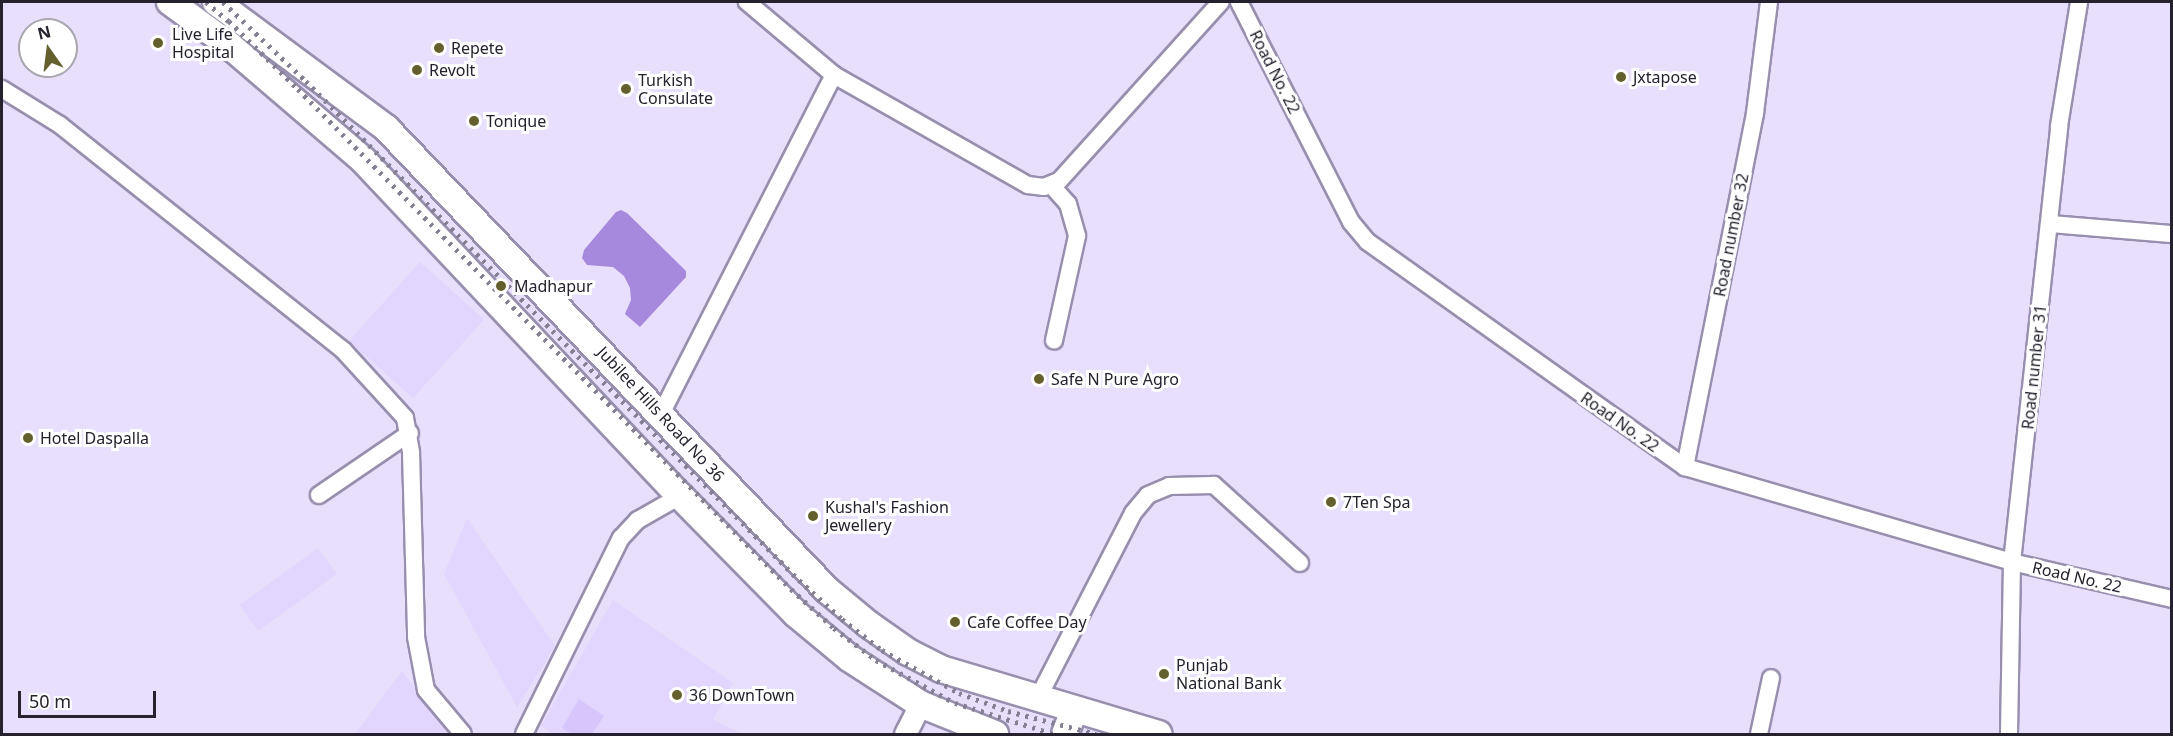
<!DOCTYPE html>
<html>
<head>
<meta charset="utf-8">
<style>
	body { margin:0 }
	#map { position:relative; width:2173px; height:736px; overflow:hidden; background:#e7dffb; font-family:"Noto Sans",sans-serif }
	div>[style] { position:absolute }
	.built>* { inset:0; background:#e2d6ff; transform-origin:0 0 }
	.green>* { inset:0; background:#d7c6fc }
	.water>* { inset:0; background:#a689dd }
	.roads { filter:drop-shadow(2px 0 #988fae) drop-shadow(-2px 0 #988fae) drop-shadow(0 2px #988fae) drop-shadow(0 -2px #988fae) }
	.minor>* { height:16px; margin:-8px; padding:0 8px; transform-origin:8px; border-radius:8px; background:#fff }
	.tertiary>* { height:21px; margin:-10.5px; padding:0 10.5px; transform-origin:10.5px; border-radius:10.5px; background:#fff }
	.primary>* { height:26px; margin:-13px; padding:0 13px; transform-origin:13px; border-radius:13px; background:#fff }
	.rail>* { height:4.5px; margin-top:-2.25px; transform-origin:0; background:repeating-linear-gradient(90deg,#868095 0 3px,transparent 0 9px) }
	.dots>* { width:16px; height:16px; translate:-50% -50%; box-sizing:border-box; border:3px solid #fff; border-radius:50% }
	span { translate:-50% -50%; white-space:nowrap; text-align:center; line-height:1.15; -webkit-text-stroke:6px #fff; paint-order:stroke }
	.poi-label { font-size:16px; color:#25212e }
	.left { translate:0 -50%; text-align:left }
	.street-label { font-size:16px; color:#25212e }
	.frame { position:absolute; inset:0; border:3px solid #25212e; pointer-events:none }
	.north { position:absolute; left:18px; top:18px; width:60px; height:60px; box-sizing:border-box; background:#fff; border:2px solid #a8a6ab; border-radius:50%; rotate:346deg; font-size:16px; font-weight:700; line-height:24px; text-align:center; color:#25212e }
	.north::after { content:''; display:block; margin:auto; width:21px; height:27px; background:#64602d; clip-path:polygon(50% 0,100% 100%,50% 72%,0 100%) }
	.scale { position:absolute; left:18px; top:691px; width:138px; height:27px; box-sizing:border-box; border:3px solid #25212e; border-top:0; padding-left:8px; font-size:18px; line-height:21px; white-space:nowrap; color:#25212e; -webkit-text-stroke:4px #fff; paint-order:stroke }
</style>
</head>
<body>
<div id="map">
	<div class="built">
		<div style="left:420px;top:262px;width:86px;height:106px;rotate:42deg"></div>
		<div style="clip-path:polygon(467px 518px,555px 646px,517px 707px,444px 574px)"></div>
		<div style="left:318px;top:548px;width:32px;height:97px;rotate:54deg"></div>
		<div style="clip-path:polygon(613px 600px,733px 683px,713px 720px,743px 734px,553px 734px,541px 726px)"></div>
		<div style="clip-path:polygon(402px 671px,450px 734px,355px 734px)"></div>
	</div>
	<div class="green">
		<div style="clip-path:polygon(579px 699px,604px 716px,592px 734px,572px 734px,562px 728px)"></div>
	</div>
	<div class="water">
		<div style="clip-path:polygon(621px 210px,627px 213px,686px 271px,686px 277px,640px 327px,625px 314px,631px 300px,630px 288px,624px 276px,613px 267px,587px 265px,582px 258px,584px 250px,616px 212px)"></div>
	</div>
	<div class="roads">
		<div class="minor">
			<div style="left:1239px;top:2px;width:247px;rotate:63deg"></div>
			<div style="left:1351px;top:222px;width:26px;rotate:50deg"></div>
			<div style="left:1368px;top:242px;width:389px;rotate:35.4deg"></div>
			<div style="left:1685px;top:467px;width:341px;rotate:16.2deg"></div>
			<div style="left:2012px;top:562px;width:164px;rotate:13deg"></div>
			<div style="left:834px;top:75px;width:223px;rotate:29.6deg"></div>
			<div style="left:1028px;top:185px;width:16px;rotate:7deg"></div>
			<div style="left:1044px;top:187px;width:16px;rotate:-22deg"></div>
			<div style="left:1059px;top:181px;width:241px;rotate:-47.9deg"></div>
			<div style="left:2px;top:89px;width:68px;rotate:31.8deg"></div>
			<div style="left:60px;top:125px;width:362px;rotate:38.5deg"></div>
			<div style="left:343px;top:350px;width:92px;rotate:47.6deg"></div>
			<div style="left:405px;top:418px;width:36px;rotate:80deg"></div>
			<div style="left:411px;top:453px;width:184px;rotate:88.4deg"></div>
			<div style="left:416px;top:637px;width:54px;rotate:79.3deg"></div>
			<div style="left:426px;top:690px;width:57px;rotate:49.9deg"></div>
			<div style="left:1051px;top:185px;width:25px;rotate:48deg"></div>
			<div style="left:1068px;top:204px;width:33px;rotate:74deg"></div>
			<div style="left:1077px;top:236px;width:107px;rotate:102.4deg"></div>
			<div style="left:2050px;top:224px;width:122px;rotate:4.7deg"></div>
			<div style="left:661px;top:414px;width:381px;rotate:-63deg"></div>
			<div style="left:834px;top:75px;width:114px;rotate:-140deg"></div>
			<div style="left:1685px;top:467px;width:361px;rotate:-78.8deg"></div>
			<div style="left:1755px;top:113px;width:112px;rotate:-82.8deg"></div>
			<div style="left:319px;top:495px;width:110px;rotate:-34.3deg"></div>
			<div style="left:1037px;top:700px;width:210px;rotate:-62.8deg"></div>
			<div style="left:1133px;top:513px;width:23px;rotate:-50deg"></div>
			<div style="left:1148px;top:495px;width:23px;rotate:-23deg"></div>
			<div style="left:1169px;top:486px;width:45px;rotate:-1.3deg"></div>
			<div style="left:1214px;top:485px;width:116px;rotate:42.2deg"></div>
			<div style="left:524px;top:734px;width:219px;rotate:-63.7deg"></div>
			<div style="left:621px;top:538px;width:25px;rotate:-47deg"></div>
			<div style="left:638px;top:520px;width:48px;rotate:-29.7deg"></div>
			<div style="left:1759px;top:734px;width:57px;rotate:-77.9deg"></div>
			<div style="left:2009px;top:734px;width:172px;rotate:-89deg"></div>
			<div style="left:2012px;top:562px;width:439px;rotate:-83.8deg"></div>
			<div style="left:2059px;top:126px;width:126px;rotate:-80.8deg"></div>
		</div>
		<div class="tertiary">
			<div style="left:905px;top:734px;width:34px;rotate:-63deg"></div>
		</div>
		<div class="primary">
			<div style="left:170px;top:2px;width:73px;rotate:36.1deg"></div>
			<div style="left:229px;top:45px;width:177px;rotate:40.6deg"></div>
			<div style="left:363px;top:160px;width:462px;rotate:46.7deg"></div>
			<div style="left:680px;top:496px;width:165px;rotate:45.5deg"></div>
			<div style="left:796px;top:614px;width:69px;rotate:39.7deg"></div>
			<div style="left:849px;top:658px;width:85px;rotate:32.9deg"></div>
			<div style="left:920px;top:704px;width:81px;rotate:21.8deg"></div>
			<div style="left:216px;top:2px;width:212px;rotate:36.5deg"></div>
			<div style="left:386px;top:128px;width:639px;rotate:46.33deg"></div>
			<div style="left:827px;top:590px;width:53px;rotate:39.7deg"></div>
			<div style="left:868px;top:624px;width:49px;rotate:35deg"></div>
			<div style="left:908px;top:652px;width:37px;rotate:27deg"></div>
			<div style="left:941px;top:669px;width:227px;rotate:16.6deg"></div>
			<div style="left:1065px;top:734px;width:26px;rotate:-69deg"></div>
		</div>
	</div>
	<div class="rail">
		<div style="left:206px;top:2px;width:30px;rotate:40deg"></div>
		<div style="left:229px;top:21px;width:97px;rotate:44.6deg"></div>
		<div style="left:298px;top:89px;width:702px;rotate:45.4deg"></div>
		<div style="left:791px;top:589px;width:58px;rotate:42.2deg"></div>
		<div style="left:834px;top:628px;width:53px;rotate:37.3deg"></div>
		<div style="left:876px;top:660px;width:90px;rotate:28.6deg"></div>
		<div style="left:955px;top:703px;width:104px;rotate:17.4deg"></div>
		<div style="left:223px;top:2px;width:115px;rotate:43.6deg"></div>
		<div style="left:306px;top:81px;width:701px;rotate:45.35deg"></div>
		<div style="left:799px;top:580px;width:58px;rotate:42.2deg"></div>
		<div style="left:842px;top:619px;width:51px;rotate:37.8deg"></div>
		<div style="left:882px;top:650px;width:88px;rotate:29.2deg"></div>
		<div style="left:959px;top:693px;width:52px;rotate:20.2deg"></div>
		<div style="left:1008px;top:711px;width:91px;rotate:14.6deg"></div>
	</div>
	<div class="dots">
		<div style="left:158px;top:43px;background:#64602d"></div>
		<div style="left:439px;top:48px;background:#64602d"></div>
		<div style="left:417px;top:70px;background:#64602d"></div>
		<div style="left:1621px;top:77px;background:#64602d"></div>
		<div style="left:626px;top:89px;background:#64602d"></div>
		<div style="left:474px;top:121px;background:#64602d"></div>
		<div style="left:501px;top:286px;background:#64602d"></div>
		<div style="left:1039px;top:379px;background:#64602d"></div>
		<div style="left:28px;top:438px;background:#64602d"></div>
		<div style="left:1331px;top:502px;background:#64602d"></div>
		<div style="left:813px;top:516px;background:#64602d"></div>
		<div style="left:955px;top:622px;background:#64602d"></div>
		<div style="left:1164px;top:674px;background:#64602d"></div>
		<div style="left:677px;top:695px;background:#64602d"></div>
	</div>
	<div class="poi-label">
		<span class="left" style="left:172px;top:43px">Live Life<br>Hospital</span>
		<span class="left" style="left:451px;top:48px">Repete</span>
		<span class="left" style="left:429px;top:70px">Revolt</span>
		<span class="left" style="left:1633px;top:77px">Jxtapose</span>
		<span class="left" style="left:638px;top:89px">Turkish<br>Consulate</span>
		<span class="left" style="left:486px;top:121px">Tonique</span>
		<span class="left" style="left:514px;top:286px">Madhapur</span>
		<span class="left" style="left:1051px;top:379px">Safe N Pure Agro</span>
		<span class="left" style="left:40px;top:438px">Hotel Daspalla</span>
		<span class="left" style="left:1343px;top:502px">7Ten Spa</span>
		<span class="left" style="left:825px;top:516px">Kushal's Fashion<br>Jewellery</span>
		<span class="left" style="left:967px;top:622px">Cafe Coffee Day</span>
		<span class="left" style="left:1176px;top:674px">Punjab<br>National Bank</span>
		<span class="left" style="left:689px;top:695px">36 DownTown</span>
	</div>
	<div class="street-label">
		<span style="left:1275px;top:72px;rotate:63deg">Road No. 22</span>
		<span style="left:1731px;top:235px;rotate:-79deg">Road number 32</span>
		<span style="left:2034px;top:367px;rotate:-84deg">Road number 31</span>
		<span style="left:661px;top:414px;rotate:47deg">Jubilee Hills Road No 36</span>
		<span style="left:1620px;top:422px;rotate:35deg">Road No. 22</span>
		<span style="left:2077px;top:577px;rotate:13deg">Road No. 22</span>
	</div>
	<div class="frame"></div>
	<div class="north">N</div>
	<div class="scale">50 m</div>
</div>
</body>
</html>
